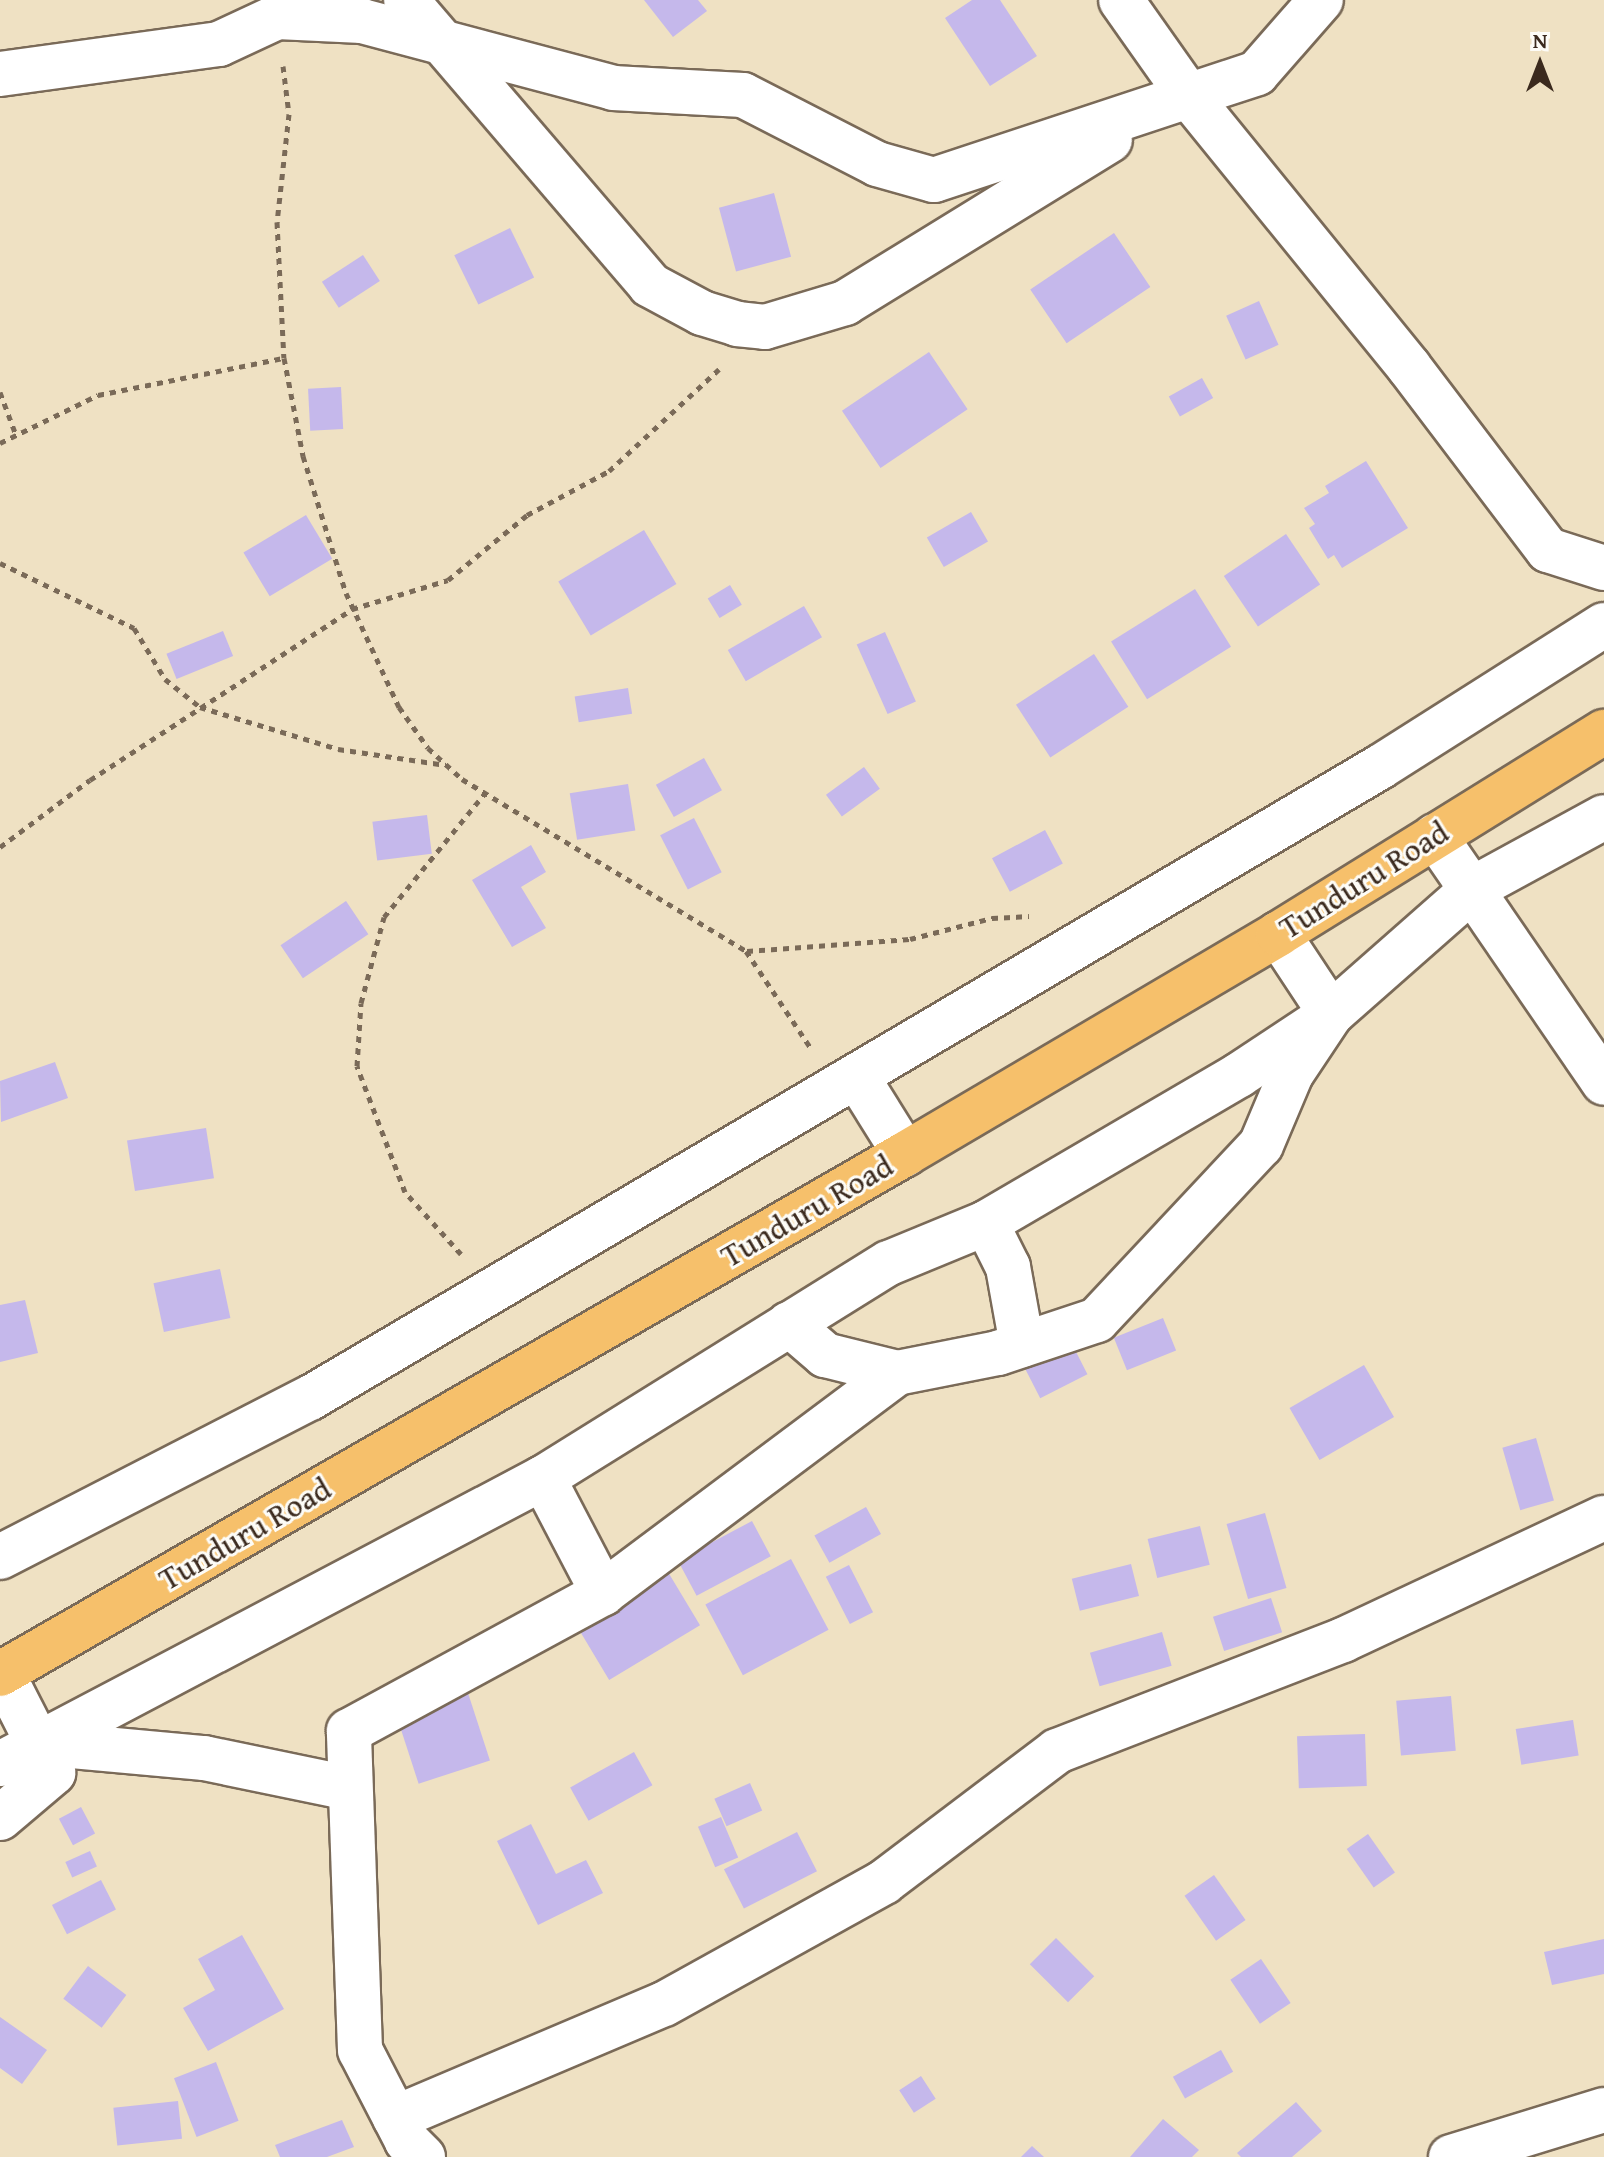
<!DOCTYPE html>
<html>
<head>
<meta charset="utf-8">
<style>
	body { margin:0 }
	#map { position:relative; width:1604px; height:2157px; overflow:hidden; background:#efe1c3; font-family:"Gentium Book Plus",serif }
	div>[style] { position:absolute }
	.building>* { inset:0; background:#c5b8eb; transform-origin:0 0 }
	.path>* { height:5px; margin-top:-2.5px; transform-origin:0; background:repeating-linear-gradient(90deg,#7a6a58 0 6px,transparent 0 12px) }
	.roads { filter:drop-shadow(2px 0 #7a6a58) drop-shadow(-2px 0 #7a6a58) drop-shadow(0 2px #7a6a58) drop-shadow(0 -2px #7a6a58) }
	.minor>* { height:44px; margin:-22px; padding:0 22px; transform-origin:22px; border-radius:22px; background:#fff }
	.trunk>* { height:44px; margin:-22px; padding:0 22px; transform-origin:22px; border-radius:22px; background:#f6c06b }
	span { translate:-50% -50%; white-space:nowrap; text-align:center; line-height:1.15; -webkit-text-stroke:6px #fdfcf7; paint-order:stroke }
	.street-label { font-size:32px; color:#3b2a1e }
	.north { position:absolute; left:1500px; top:24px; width:80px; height:80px; -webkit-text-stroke:6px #fdfcf7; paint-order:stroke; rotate:0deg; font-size:22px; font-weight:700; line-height:32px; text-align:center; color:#3b2a1e }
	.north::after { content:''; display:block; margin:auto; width:28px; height:36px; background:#3b2a1e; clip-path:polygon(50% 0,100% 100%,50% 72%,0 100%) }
</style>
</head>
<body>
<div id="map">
	<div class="building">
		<div style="clip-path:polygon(644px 0,698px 0,707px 11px,673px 37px)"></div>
		<div style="clip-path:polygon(972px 0,1000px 0,1037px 56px,990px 86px,945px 18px)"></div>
		<div style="left:774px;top:193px;width:66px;height:57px;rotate:75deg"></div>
		<div style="left:510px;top:228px;width:55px;height:62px;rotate:64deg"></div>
		<div style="left:1114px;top:233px;width:65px;height:101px;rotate:56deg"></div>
		<div style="left:363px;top:255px;width:31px;height:49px;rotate:57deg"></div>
		<div style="left:1259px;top:301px;width:48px;height:36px;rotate:66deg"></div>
		<div style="left:929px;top:352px;width:69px;height:105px;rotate:56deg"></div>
		<div style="left:1202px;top:378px;width:23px;height:38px;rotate:61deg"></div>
		<div style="left:341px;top:387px;width:42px;height:33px;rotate:87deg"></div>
		<div style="clip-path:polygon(1366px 461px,1408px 528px,1342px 568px,1334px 555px,1328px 559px,1309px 528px,1315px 524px,1304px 508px,1329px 493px,1325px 486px)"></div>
		<div style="left:971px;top:512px;width:34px;height:51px;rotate:60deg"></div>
		<div style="left:306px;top:515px;width:51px;height:73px;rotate:59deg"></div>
		<div style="left:644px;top:530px;width:63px;height:100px;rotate:59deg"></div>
		<div style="left:1286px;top:534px;width:61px;height:75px;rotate:56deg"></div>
		<div style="left:730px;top:585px;width:23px;height:26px;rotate:59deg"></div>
		<div style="left:1195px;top:589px;width:68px;height:99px;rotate:58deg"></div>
		<div style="left:804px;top:606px;width:36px;height:88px;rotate:60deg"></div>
		<div style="left:223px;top:631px;width:27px;height:61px;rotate:68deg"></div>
		<div style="left:885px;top:632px;width:76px;height:31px;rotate:66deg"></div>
		<div style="left:1094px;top:654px;width:63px;height:93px;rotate:57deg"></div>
		<div style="left:628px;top:688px;width:26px;height:54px;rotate:81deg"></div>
		<div style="left:704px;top:758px;width:37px;height:55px;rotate:61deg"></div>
		<div style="left:864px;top:767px;width:27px;height:47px;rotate:54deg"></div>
		<div style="left:628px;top:784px;width:47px;height:59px;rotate:81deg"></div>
		<div style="left:427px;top:815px;width:39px;height:55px;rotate:83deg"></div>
		<div style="left:694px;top:818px;width:61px;height:38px;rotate:63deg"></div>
		<div style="left:1045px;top:830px;width:38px;height:60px;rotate:62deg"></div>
		<div style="clip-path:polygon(531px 845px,546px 872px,521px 887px,546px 928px,512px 947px,472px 880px)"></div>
		<div style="left:346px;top:901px;width:40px;height:79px;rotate:56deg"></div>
		<div style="clip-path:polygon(55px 1062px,68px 1098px,1px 1122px,0 1081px)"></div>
		<div style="left:206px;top:1128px;width:51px;height:80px;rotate:81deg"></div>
		<div style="left:220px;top:1269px;width:50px;height:68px;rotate:78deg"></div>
		<div style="clip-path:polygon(25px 1300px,38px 1353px,0 1362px,0 1305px)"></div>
		<div style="left:1163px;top:1318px;width:35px;height:53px;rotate:68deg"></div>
		<div style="left:1072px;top:1344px;width:34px;height:53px;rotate:63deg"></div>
		<div style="left:1364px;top:1365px;width:60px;height:86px;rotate:60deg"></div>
		<div style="left:1536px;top:1438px;width:65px;height:35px;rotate:74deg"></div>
		<div style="left:866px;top:1507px;width:31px;height:59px;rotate:61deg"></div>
		<div style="left:1265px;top:1513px;width:78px;height:40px;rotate:74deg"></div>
		<div style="left:752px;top:1521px;width:40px;height:84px;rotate:62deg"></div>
		<div style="left:1200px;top:1526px;width:40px;height:54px;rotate:76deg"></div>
		<div style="left:791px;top:1559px;width:80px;height:97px;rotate:62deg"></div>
		<div style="left:1131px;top:1564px;width:33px;height:61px;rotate:76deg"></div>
		<div style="left:849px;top:1565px;width:53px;height:26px;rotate:63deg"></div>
		<div style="left:665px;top:1567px;width:68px;height:106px;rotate:59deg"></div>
		<div style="left:1271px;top:1598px;width:36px;height:61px;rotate:72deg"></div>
		<div style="left:1162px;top:1632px;width:35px;height:75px;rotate:74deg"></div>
		<div style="left:468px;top:1693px;width:71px;height:75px;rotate:72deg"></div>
		<div style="left:1451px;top:1696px;width:55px;height:55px;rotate:85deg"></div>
		<div style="left:1573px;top:1720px;width:36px;height:58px;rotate:81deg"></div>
		<div style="left:1365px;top:1734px;width:52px;height:68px;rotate:88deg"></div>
		<div style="left:634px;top:1752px;width:38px;height:73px;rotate:61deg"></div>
		<div style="left:750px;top:1783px;width:30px;height:39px;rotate:66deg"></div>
		<div style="left:81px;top:1807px;width:30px;height:25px;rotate:62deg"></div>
		<div style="left:721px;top:1817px;width:44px;height:25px;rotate:67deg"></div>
		<div style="clip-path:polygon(531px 1824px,556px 1874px,586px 1860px,603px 1893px,538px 1925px,497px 1841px)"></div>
		<div style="left:797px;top:1832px;width:44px;height:82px;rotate:63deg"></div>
		<div style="left:1368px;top:1834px;width:47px;height:26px;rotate:55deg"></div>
		<div style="left:90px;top:1851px;width:17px;height:27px;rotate:66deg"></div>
		<div style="left:1214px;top:1875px;width:55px;height:36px;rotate:55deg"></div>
		<div style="left:101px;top:1880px;width:33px;height:55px;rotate:63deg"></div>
		<div style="clip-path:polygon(242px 1935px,284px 2009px,208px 2051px,183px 2008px,215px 1990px,198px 1959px)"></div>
		<div style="left:1056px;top:1938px;width:54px;height:37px;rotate:45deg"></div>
		<div style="clip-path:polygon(1604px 1939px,1604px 1974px,1552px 1985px,1544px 1952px)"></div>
		<div style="left:1261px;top:1959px;width:53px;height:37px;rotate:56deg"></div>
		<div style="left:88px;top:1966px;width:48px;height:41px;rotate:37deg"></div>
		<div style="clip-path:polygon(0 2017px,47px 2050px,22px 2084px,0 2068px)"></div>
		<div style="left:1221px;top:2050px;width:25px;height:55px;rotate:61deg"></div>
		<div style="left:216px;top:2062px;width:63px;height:45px;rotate:69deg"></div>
		<div style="left:921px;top:2076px;width:27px;height:26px;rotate:57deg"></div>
		<div style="left:178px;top:2101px;width:38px;height:65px;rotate:84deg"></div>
		<div style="clip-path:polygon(1296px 2102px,1322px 2131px,1292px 2157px,1241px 2157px,1237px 2153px)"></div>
		<div style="clip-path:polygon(1163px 2119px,1199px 2150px,1192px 2157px,1130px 2157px)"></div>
		<div style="clip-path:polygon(342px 2120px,354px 2147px,327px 2157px,280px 2157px,275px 2145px)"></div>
		<div style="clip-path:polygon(1032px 2146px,1044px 2157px,1021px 2157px)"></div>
	</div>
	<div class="path">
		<div style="left:283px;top:66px;width:48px;rotate:82.9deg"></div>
		<div style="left:289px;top:114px;width:109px;rotate:96.3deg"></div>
		<div style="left:277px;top:222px;width:136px;rotate:87.1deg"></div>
		<div style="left:284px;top:358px;width:100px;rotate:79deg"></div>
		<div style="left:303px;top:456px;width:144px;rotate:72.6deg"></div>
		<div style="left:346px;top:593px;width:126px;rotate:65.1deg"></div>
		<div style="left:399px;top:707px;width:50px;rotate:54.7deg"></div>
		<div style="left:428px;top:748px;width:46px;rotate:42.4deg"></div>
		<div style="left:462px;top:779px;width:332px;rotate:31.2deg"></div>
		<div style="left:746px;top:951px;width:115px;rotate:56.3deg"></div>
		<div style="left:0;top:392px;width:46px;rotate:69.6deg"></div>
		<div style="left:0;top:443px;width:109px;rotate:-26.1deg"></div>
		<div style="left:98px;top:395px;width:190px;rotate:-11.3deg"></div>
		<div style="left:0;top:563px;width:149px;rotate:25.9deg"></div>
		<div style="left:134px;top:628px;width:60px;rotate:58.7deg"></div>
		<div style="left:165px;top:679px;width:45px;rotate:38.7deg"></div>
		<div style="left:200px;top:707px;width:144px;rotate:16.9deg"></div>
		<div style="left:338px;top:749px;width:109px;rotate:8.4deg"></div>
		<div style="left:0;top:847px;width:112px;rotate:-36.7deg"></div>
		<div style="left:90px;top:780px;width:313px;rotate:-33.1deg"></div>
		<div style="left:352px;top:609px;width:100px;rotate:-16.8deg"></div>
		<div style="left:448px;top:580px;width:102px;rotate:-39.4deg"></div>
		<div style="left:527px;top:515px;width:93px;rotate:-28.2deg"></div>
		<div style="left:609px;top:471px;width:150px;rotate:-42.8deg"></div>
		<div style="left:747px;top:951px;width:163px;rotate:-4.2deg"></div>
		<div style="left:910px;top:939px;width:85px;rotate:-14.4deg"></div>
		<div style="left:992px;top:918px;width:37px;rotate:-3deg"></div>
		<div style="left:461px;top:1254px;width:84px;rotate:-132.1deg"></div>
		<div style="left:405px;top:1192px;width:135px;rotate:-110.9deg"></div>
		<div style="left:357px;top:1066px;width:63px;rotate:-86.4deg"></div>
		<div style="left:361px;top:1003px;width:89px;rotate:-75deg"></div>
		<div style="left:384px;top:917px;width:160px;rotate:-50.8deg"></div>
	</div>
	<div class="roads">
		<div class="minor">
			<div style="left:406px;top:0;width:375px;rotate:49.4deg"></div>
			<div style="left:650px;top:285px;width:59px;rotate:28.3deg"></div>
			<div style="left:702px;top:313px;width:37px;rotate:17deg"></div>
			<div style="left:737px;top:324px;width:28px;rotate:6deg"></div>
			<div style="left:765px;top:327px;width:84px;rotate:-16.7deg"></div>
			<div style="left:845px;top:303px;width:311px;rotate:-31.6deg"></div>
			<div style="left:1121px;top:0;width:116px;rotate:54.8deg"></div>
			<div style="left:1188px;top:95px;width:350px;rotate:50.9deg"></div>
			<div style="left:1409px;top:367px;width:230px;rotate:52.8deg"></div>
			<div style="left:1548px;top:550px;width:59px;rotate:17.8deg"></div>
			<div style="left:0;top:74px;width:221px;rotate:-7.8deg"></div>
			<div style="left:219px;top:44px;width:64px;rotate:-25deg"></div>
			<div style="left:277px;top:17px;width:85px;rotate:2.7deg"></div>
			<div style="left:362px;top:21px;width:260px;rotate:14.9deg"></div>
			<div style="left:613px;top:88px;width:130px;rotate:3.1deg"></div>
			<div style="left:743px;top:95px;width:151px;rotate:27.2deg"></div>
			<div style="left:877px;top:164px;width:59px;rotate:15.7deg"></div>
			<div style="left:934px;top:180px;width:340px;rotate:-18.3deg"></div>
			<div style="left:1257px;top:73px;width:97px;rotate:-48.8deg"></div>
			<div style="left:1435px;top:836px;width:299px;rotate:55.6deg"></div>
			<div style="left:857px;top:1077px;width:91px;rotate:58.1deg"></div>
			<div style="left:986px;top:1223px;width:49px;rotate:63.4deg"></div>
			<div style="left:1008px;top:1267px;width:79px;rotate:79.8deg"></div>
			<div style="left:789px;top:1324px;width:48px;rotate:40.7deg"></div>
			<div style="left:825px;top:1355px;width:74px;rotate:14deg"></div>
			<div style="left:543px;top:1478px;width:130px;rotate:62.4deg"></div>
			<div style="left:0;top:1557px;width:348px;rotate:-27.2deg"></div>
			<div style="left:310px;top:1398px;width:1242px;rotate:-30.53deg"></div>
			<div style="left:1380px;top:767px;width:265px;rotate:-32.4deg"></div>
			<div style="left:39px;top:1743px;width:166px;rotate:5.2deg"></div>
			<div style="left:204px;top:1758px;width:148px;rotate:11.7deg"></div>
			<div style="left:0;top:1764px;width:614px;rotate:-27.78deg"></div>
			<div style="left:543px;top:1478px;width:407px;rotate:-31.9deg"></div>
			<div style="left:889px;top:1263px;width:105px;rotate:-22.4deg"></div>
			<div style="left:986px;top:1223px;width:293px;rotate:-30.3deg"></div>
			<div style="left:1239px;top:1075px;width:110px;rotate:-33.5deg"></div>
			<div style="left:1331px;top:1014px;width:191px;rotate:-41.4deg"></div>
			<div style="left:1474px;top:888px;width:148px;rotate:-28.6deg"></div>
			<div style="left:0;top:1818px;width:70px;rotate:-40.3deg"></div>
			<div style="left:53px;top:1773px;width:112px;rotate:-117deg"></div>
			<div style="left:395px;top:2118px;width:292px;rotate:-23deg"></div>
			<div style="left:664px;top:2004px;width:252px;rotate:-29deg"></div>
			<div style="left:884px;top:1882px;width:217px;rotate:-37.1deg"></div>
			<div style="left:1057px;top:1751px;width:307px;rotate:-21.2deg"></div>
			<div style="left:1343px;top:1640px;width:288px;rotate:-25.1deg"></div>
			<div style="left:423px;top:2157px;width:23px;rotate:-135deg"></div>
			<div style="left:407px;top:2141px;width:102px;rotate:-117.3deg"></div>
			<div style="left:360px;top:2050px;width:319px;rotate:-92deg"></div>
			<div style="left:349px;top:1731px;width:289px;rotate:-28.5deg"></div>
			<div style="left:603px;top:1593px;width:367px;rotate:-36.8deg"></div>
			<div style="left:897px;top:1373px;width:103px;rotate:-11.2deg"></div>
			<div style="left:998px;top:1353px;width:104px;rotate:-18.4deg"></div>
			<div style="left:1097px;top:1320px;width:240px;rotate:-46.9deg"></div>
			<div style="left:1261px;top:1145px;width:77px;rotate:-67.1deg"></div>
			<div style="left:1291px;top:1074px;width:72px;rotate:-56.3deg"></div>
			<div style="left:1331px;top:1014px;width:96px;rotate:-123.5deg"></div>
			<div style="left:1451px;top:2157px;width:160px;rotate:-17.1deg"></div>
		</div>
		<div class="trunk">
			<div style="left:0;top:1674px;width:1044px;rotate:-29.88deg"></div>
			<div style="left:905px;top:1154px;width:433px;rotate:-30.5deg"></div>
			<div style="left:1278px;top:934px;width:384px;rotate:-31.8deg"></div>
		</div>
	</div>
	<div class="street-label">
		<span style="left:1364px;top:880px;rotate:-32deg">Tunduru Road</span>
		<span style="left:807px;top:1211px;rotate:-30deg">Tunduru Road</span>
		<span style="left:245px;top:1534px;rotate:-30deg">Tunduru Road</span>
	</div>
	<div class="north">N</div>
</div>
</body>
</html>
